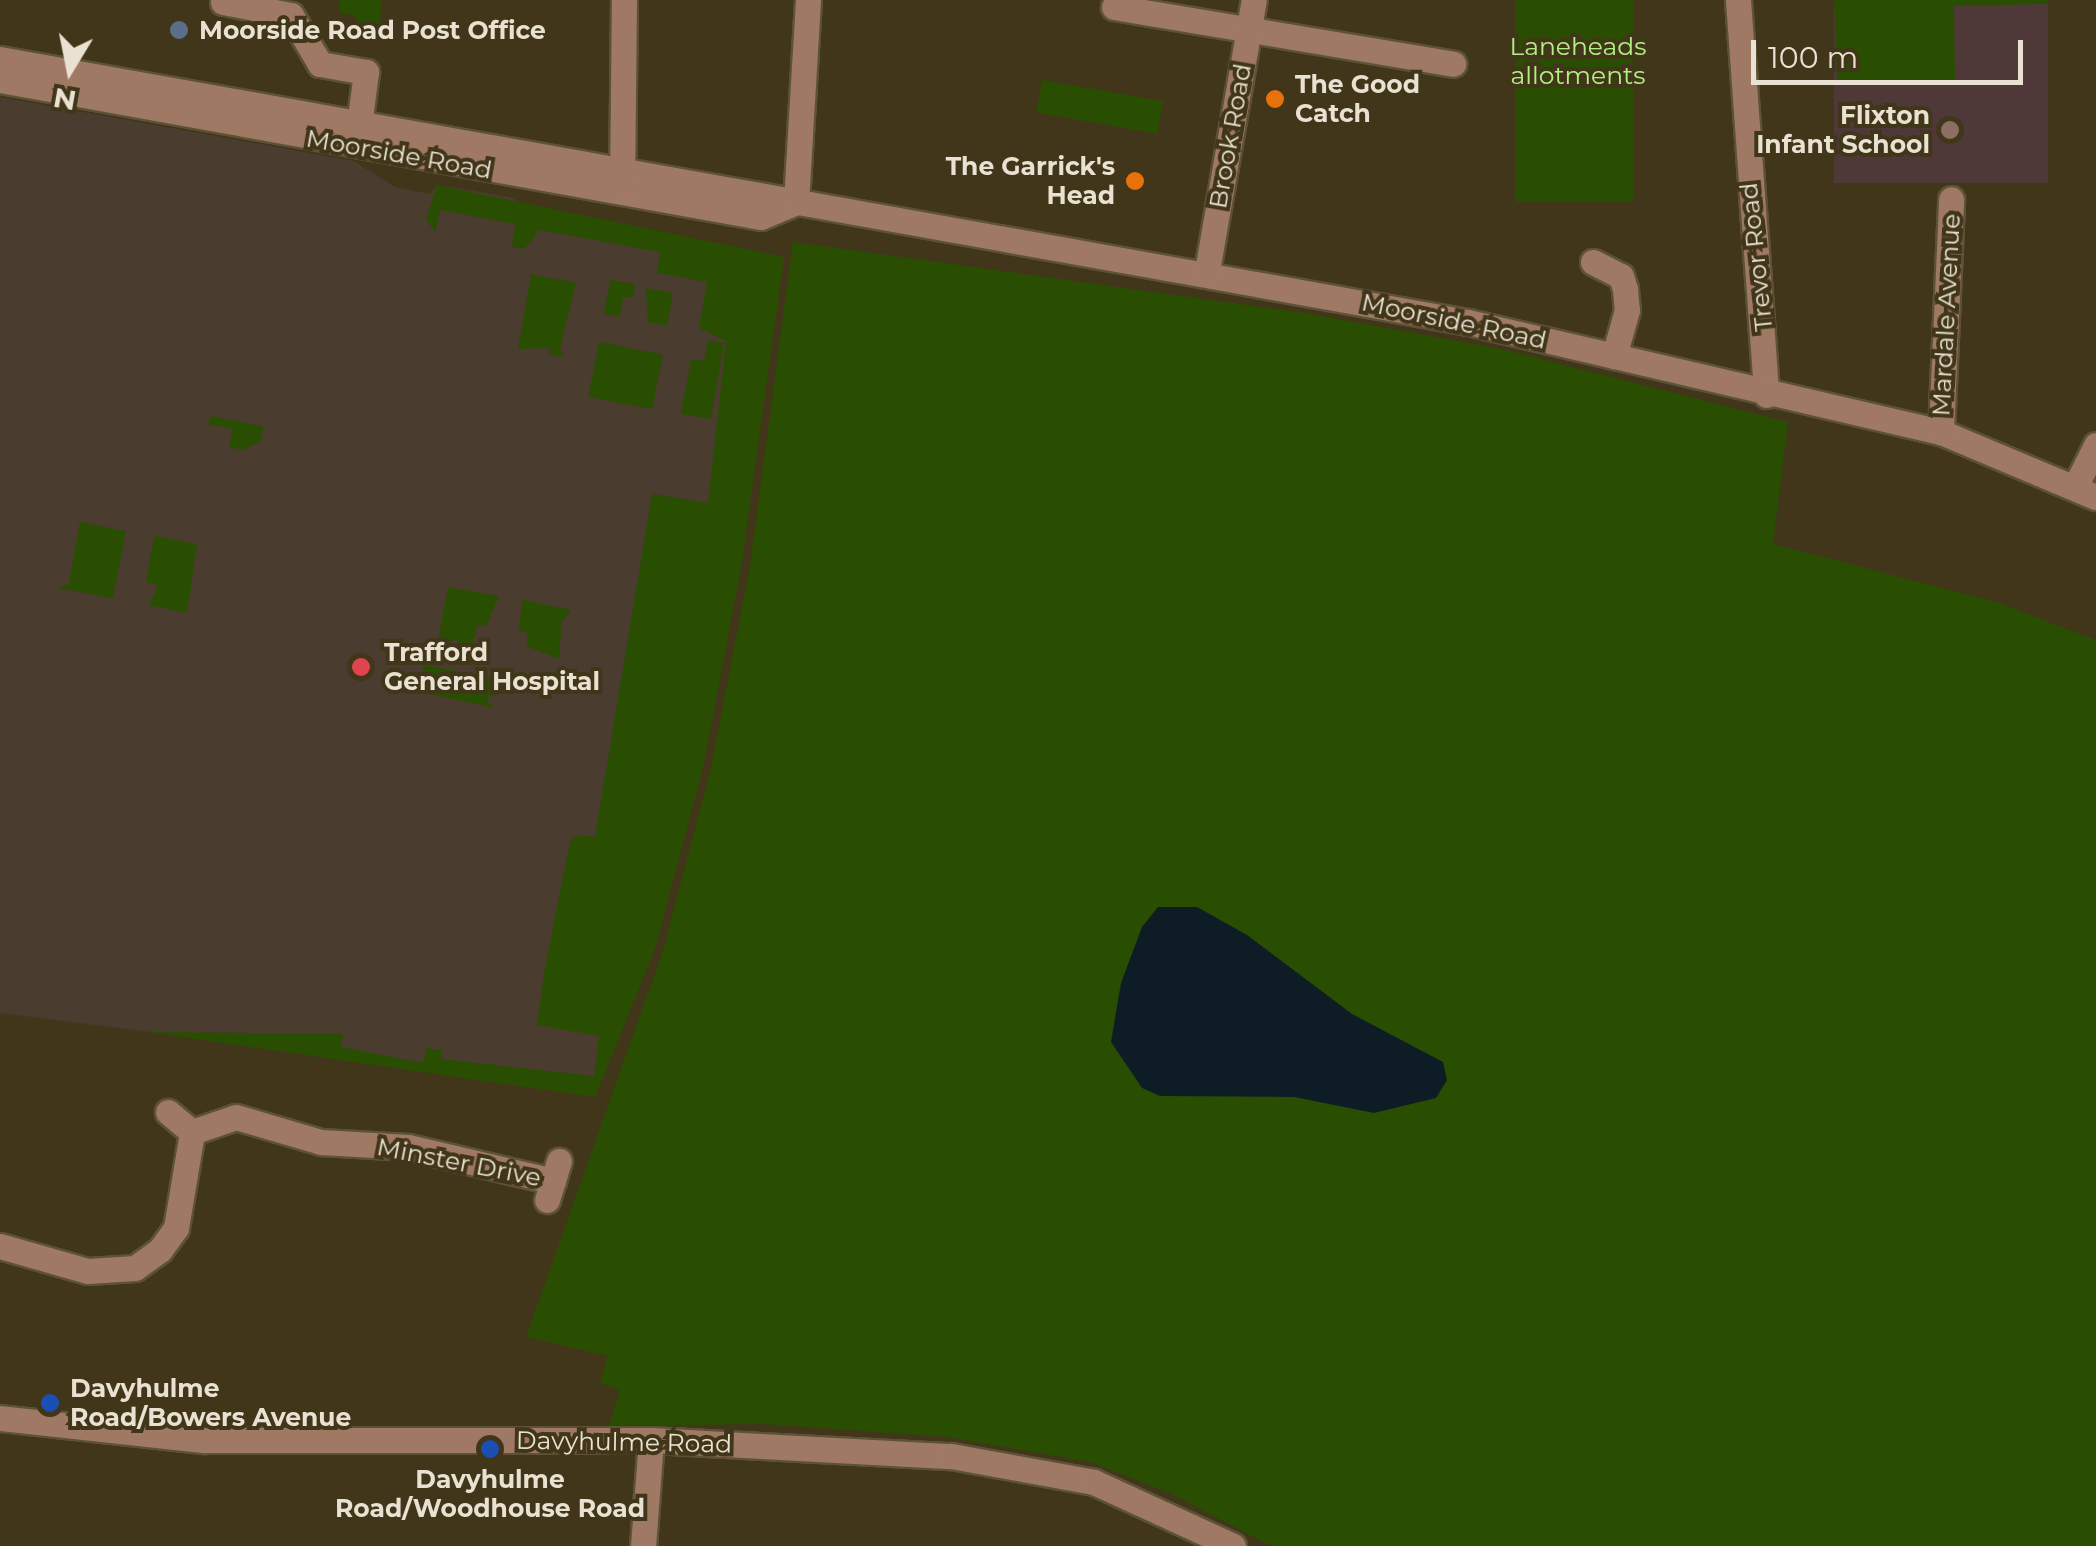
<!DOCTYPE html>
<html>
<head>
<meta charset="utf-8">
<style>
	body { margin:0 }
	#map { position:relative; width:2096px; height:1546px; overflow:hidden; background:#413619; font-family:Montserrat,sans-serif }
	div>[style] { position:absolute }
	.education>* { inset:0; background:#4e3938; transform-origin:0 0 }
	.medical>* { inset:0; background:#4a3c2e }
	.green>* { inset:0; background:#2a4e01; transform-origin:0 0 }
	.water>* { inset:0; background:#0e1d25 }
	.roads { filter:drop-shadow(2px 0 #5c5237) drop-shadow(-2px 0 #5c5237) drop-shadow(0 2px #5c5237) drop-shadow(0 -2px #5c5237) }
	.minor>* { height:25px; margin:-12.5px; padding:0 12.5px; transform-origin:12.5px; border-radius:12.5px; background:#a07964 }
	.dots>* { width:28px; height:28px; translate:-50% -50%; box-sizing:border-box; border:5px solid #413619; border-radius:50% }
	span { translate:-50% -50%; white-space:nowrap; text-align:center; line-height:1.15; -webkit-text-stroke:8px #413619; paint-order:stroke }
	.poi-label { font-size:25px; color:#e9e2d2; font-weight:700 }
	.left { translate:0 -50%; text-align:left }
	.right { translate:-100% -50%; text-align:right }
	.park-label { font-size:25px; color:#b1f182 }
	.street-label { font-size:25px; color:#e9e2d2 }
	.north { position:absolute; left:20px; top:20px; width:100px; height:100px; -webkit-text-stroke:8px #413619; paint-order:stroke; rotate:190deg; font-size:28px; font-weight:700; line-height:40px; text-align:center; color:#e9e2d2 }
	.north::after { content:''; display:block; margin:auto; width:35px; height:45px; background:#e9e2d2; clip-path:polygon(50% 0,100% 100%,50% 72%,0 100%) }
	.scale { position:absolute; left:1751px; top:40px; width:272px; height:45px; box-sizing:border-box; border:5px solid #e9e2d2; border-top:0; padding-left:12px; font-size:30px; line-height:35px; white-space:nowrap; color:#e9e2d2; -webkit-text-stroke:8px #413619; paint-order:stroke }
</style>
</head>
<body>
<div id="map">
	<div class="education">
		<div style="left:1834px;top:0;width:214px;height:183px"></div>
	</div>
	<div class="medical">
		<div style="clip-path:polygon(0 97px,354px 161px,395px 187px,430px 194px,437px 185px,510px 197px,534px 209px,784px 257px,741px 567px,703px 767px,655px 948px,595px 1097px,334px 1055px,0 1013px)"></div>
	</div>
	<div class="green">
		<div style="clip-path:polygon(340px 0,381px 0,380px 26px,355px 24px,355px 15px,339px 13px)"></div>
		<div style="left:1515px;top:0;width:118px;height:202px"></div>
		<div style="clip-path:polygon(1834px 0,2048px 0,2049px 4px,1954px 6px,1955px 80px,1837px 80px)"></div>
		<div style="left:1042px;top:80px;width:123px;height:33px;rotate:10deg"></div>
		<div style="clip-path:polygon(437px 185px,784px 257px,741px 567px,703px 767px,655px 948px,595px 1097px,147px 1032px,343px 1034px,341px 1047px,423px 1063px,426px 1048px,442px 1050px,442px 1059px,594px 1076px,599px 1036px,537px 1025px,545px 968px,570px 841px,577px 835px,595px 837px,652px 494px,708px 503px,726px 341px,699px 328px,707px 282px,657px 273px,660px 252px,540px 230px,524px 249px,512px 247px,515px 224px,440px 210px,435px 232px,426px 219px)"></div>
		<div style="clip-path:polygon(793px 242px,1305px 313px,1501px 349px,1788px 422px,1773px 544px,1996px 602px,2096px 640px,2096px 1546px,1271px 1546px,1172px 1494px,1091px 1462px,948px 1437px,763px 1424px,609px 1426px,620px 1390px,600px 1383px,608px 1356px,526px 1337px,663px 951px,711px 768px,750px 566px)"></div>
		<div style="clip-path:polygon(531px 274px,576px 283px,560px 348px,564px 357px,549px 354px,549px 348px,518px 349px)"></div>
		<div style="clip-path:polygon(610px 280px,635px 284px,633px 297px,623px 297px,620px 317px,604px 314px)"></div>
		<div style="clip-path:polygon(646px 288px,673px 293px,667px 326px,648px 322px)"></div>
		<div style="clip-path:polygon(708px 340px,724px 343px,711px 419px,681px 414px,691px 359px,704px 361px)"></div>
		<div style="left:599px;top:342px;width:65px;height:56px;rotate:11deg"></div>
		<div style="clip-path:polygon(210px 416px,263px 426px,261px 441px,243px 450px,229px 447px,232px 429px,208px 424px)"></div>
		<div style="clip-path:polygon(80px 522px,126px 531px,113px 598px,58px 588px,69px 583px)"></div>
		<div style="clip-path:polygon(154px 536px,197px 544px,187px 613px,149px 605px,158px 585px,146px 582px)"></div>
		<div style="clip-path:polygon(448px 587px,499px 596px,486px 626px,477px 625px,471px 658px,481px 666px,455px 661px,458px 639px,437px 646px)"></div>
		<div style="clip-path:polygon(522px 600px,572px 610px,562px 621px,559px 659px,526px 646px,528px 633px,519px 631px)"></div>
		<div style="clip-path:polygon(424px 665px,501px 679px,498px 696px,489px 695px,487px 702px,495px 708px,419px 692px)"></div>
	</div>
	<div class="water">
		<div style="clip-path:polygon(1158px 907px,1197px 907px,1247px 935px,1352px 1014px,1443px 1062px,1447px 1080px,1436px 1098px,1374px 1113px,1294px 1097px,1160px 1096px,1142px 1088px,1111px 1042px,1121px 983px,1142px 927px)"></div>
	</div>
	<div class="roads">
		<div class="minor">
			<div style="left:1738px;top:0;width:396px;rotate:85.9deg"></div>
			<div style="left:223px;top:2px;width:69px;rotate:10.8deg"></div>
			<div style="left:291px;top:15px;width:57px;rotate:59.4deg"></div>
			<div style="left:320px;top:64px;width:47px;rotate:9.9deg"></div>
			<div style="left:366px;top:72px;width:70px;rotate:97.4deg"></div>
			<div style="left:1114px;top:7px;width:344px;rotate:9.5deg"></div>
			<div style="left:0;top:59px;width:1491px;rotate:10.16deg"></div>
			<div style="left:1468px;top:322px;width:486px;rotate:13.1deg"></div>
			<div style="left:1941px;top:432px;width:168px;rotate:22.8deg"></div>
			<div style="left:0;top:80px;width:773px;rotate:10.21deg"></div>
			<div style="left:761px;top:217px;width:38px;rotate:-23deg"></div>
			<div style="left:622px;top:188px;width:188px;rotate:-89.4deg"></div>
			<div style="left:796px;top:202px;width:202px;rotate:-86.6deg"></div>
			<div style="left:1593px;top:262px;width:31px;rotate:27deg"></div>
			<div style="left:1621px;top:276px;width:14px;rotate:73deg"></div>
			<div style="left:1625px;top:289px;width:21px;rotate:85deg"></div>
			<div style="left:1627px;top:310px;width:48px;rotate:105.8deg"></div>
			<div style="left:1207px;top:271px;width:275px;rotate:-80.2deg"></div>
			<div style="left:1941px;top:432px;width:233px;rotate:-87.5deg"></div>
			<div style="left:2075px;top:487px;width:47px;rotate:-63.4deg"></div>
			<div style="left:168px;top:1112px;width:31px;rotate:40deg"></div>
			<div style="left:547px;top:1200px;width:41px;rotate:-72.9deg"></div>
			<div style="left:0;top:1246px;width:91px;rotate:15.9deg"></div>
			<div style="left:88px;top:1271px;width:47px;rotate:-3.7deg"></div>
			<div style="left:135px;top:1268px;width:31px;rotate:-36deg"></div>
			<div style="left:160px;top:1250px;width:27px;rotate:-54deg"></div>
			<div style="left:176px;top:1228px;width:97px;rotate:-80.5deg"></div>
			<div style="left:192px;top:1132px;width:46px;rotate:-18.8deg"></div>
			<div style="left:236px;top:1117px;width:89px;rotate:16.4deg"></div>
			<div style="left:321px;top:1142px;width:87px;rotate:3.3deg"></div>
			<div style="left:408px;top:1147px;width:149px;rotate:13.2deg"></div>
			<div style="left:0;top:1418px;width:205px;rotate:6.2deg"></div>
			<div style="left:204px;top:1440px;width:447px"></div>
			<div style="left:651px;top:1440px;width:300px;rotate:3.1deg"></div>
			<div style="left:951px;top:1456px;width:145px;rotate:10.3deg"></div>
			<div style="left:1094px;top:1482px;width:153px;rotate:24.7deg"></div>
			<div style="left:643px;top:1546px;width:106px;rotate:-85.7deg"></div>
		</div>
	</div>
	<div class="dots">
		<div style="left:179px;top:30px;background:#5c6f8a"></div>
		<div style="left:1275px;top:99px;background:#e8710a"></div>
		<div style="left:1950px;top:130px;background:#8d6e63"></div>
		<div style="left:1135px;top:181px;background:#e8710a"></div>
		<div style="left:361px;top:667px;background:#e0444e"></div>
		<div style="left:50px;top:1403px;background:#1a4fb4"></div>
		<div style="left:490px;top:1449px;background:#1a4fb4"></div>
	</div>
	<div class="poi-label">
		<span class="left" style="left:199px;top:30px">Moorside Road Post Office</span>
		<span class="left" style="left:1295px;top:99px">The Good<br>Catch</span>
		<span class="right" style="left:1930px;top:130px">Flixton<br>Infant School</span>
		<span class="right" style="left:1115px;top:181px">The Garrick's<br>Head</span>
		<span class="left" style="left:384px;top:667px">Trafford<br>General Hospital</span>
		<span class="left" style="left:70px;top:1403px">Davyhulme<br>Road/Bowers Avenue</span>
		<span style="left:490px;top:1494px">Davyhulme<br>Road/Woodhouse Road</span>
	</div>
	<div class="park-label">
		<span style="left:1578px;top:61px">Laneheads<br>allotments</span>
	</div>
	<div class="street-label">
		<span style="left:1230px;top:136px;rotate:-80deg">Brook Road</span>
		<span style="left:399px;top:154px;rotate:10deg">Moorside Road</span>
		<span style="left:1756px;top:257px;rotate:-96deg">Trevor Road</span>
		<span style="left:1946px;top:315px;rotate:-87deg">Mardale Avenue</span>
		<span style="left:1454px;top:321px;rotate:12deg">Moorside Road</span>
		<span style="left:459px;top:1162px;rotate:11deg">Minster Drive</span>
		<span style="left:624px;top:1442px;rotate:1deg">Davyhulme Road</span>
	</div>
	<div class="north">N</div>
	<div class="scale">100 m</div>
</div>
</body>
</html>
